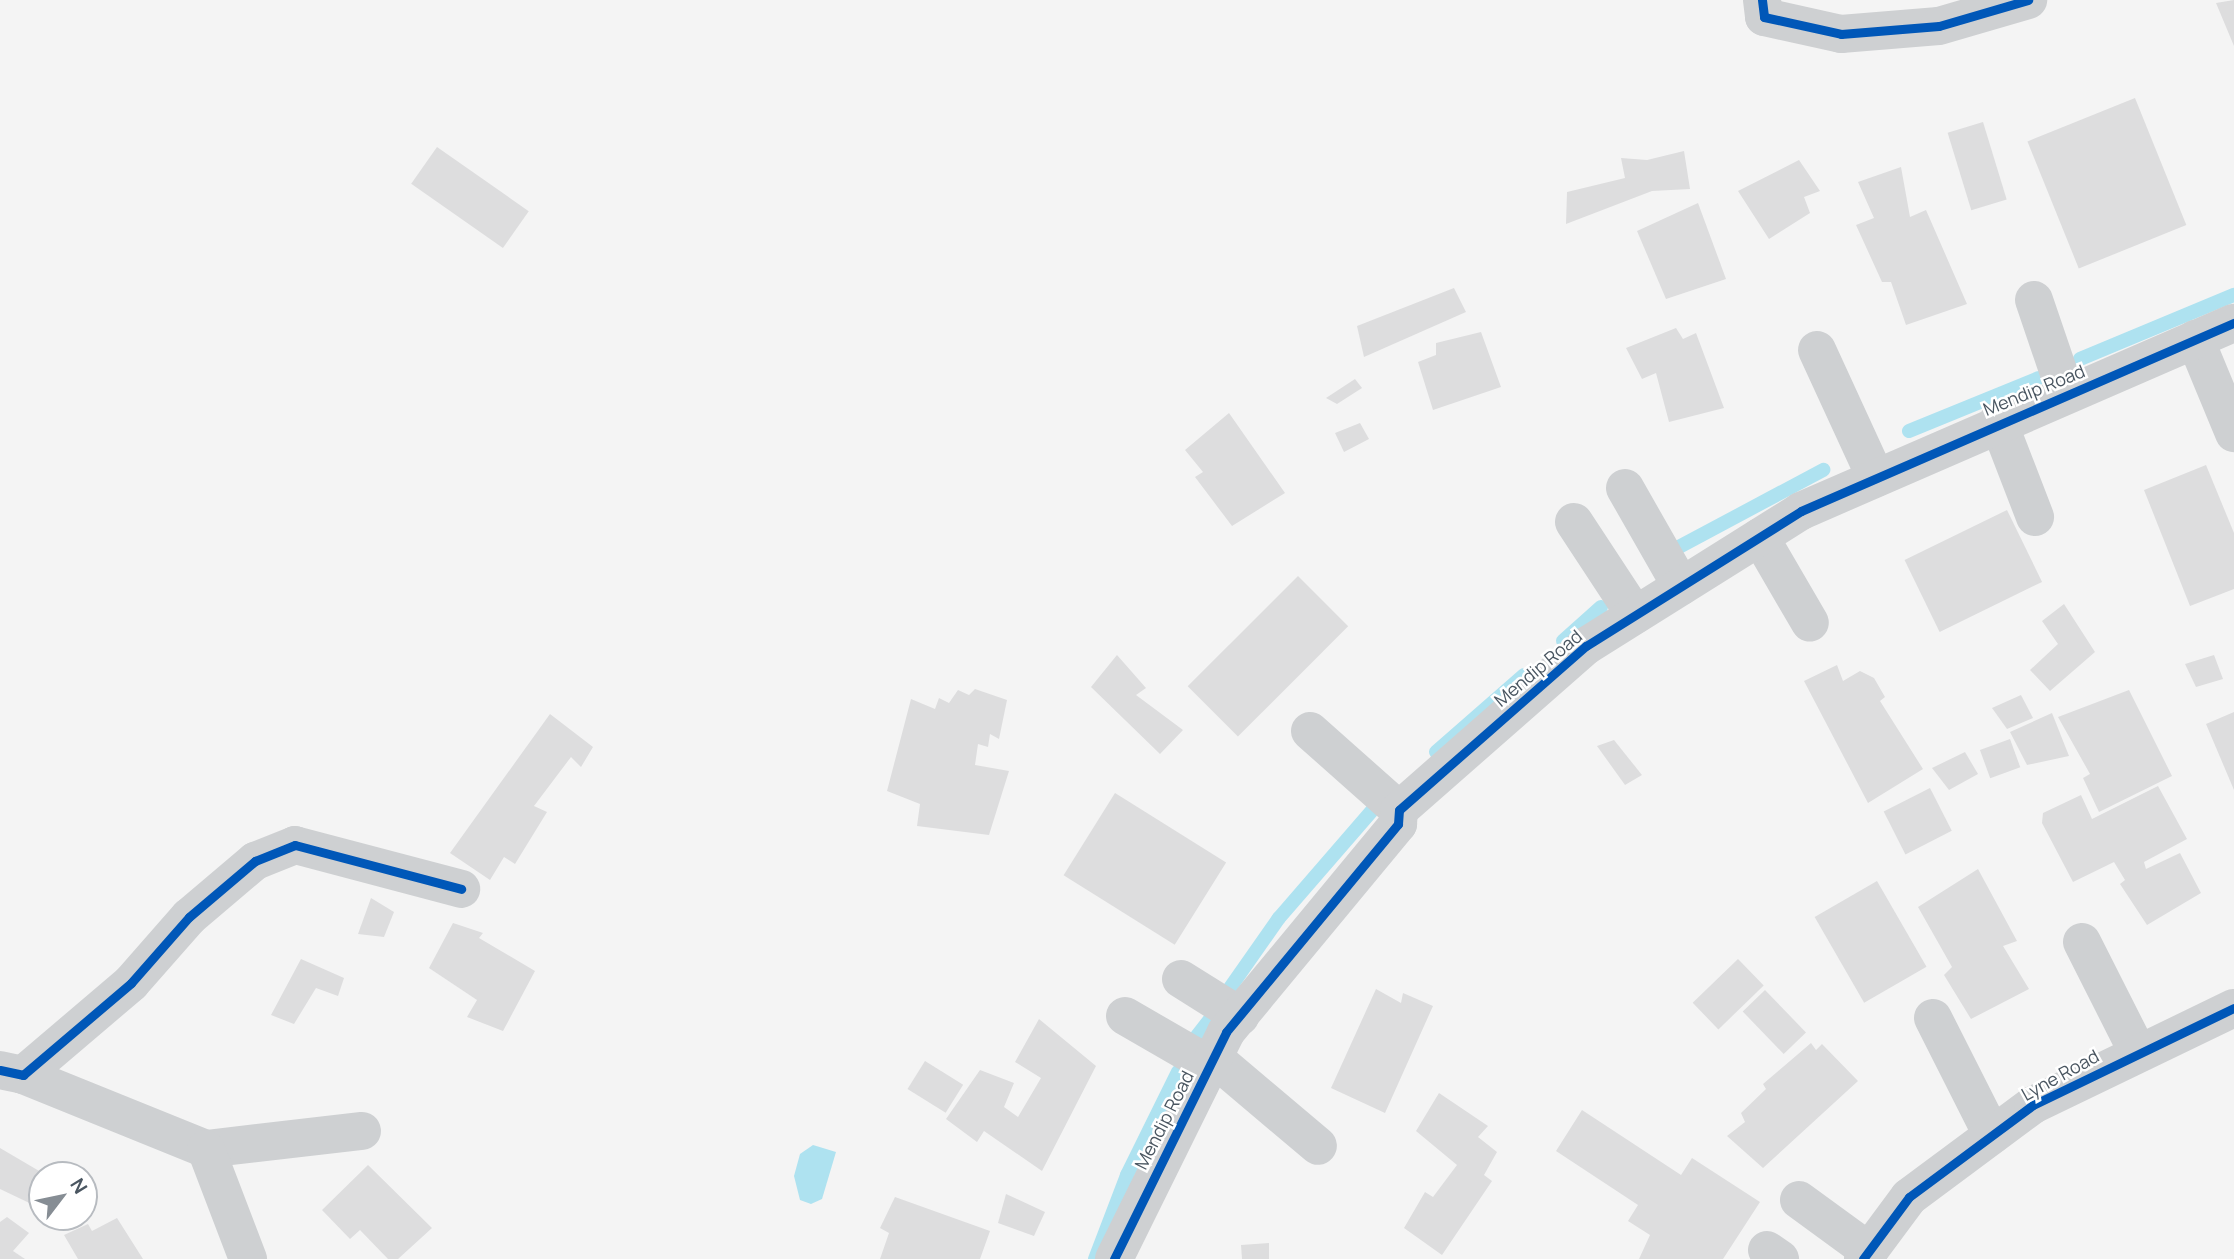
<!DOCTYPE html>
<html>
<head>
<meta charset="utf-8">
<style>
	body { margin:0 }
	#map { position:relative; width:2234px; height:1259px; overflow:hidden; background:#f4f4f4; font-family:Manrope,sans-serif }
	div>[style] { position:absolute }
	.water>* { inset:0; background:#aee2f0 }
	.stream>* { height:14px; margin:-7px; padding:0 7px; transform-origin:7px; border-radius:7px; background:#aee2f0 }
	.building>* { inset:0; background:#ddddde; transform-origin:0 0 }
	.street>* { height:38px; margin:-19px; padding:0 19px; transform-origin:19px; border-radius:19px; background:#ced0d2 }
	.cycleway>* { height:9px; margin:-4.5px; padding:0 4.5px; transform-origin:4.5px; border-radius:4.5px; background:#0057b8 }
	span { translate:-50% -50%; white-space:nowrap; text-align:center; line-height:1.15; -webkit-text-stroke:5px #fff; paint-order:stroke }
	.street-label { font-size:18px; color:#4a5661 }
	.north { position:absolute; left:28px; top:1161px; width:70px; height:70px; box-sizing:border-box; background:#fff; border:2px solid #b7bbc0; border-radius:50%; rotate:58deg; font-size:19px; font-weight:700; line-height:28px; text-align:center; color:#4a5661 }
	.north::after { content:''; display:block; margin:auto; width:24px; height:32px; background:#868d94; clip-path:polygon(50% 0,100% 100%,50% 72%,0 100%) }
</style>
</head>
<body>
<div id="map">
	<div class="water">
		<div style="clip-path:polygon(813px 1145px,836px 1152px,822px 1199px,811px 1204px,800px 1200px,794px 1176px,800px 1154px)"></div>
	</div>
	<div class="stream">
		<div style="left:2080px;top:359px;width:167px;rotate:-22.6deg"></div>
		<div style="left:1909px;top:431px;width:140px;rotate:-22.2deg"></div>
		<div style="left:1677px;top:548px;width:166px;rotate:-28.1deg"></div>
		<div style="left:1563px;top:641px;width:51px;rotate:-41.8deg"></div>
		<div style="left:1436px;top:752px;width:117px;rotate:-41.2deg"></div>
		<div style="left:1225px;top:995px;width:94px;rotate:-55deg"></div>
		<div style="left:1279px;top:918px;width:148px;rotate:-49.1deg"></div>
		<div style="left:1193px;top:1041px;width:29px;rotate:-52deg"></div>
		<div style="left:1095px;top:1259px;width:90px;rotate:-69.1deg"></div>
		<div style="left:1127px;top:1175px;width:115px;rotate:-63.7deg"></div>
	</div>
	<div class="building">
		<div style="clip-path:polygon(2234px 0,2234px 46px,2216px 3px)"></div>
		<div style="left:2135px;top:98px;width:137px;height:116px;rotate:68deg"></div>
		<div style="left:1983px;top:122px;width:81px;height:37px;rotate:73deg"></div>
		<div style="left:437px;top:147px;width:112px;height:45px;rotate:35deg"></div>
		<div style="clip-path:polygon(1684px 151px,1690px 189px,1652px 191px,1566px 224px,1567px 192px,1625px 178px,1621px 158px,1647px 160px)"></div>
		<div style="clip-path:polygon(1799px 160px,1820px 191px,1804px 197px,1810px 213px,1769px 239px,1738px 191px)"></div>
		<div style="clip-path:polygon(1901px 167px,1910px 217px,1926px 210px,1967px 304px,1906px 325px,1891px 282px,1882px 282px,1856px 225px,1874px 218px,1858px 182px)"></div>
		<div style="clip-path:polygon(1698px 203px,1726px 279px,1666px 299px,1637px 231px)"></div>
		<div style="clip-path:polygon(1454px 288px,1466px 312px,1364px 357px,1357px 326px)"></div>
		<div style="clip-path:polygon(1676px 328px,1683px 339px,1696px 333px,1724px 408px,1669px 422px,1656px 373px,1642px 379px,1626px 348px)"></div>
		<div style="clip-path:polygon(1481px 332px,1501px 387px,1433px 410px,1418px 362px,1436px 355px,1436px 343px)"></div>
		<div style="clip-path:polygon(1355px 379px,1362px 388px,1337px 404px,1326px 398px)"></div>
		<div style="clip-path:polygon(1229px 413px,1285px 493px,1232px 526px,1195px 477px,1203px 472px,1185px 450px)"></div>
		<div style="clip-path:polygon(1360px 423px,1369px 439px,1344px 452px,1335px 433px)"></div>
		<div style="clip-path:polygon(2206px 465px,2234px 533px,2234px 589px,2190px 606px,2144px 490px)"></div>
		<div style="left:2007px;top:510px;width:80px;height:114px;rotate:64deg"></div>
		<div style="left:1298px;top:576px;width:71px;height:156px;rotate:45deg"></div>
		<div style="clip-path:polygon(2064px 604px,2095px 652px,2050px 691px,2030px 670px,2058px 644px,2042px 621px)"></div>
		<div style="clip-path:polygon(1117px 655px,1146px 688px,1136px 695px,1183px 730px,1160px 754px,1091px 687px)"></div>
		<div style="clip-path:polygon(2214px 655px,2223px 679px,2196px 687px,2185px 664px)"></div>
		<div style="clip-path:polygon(1837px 665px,1843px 681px,1860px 671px,1874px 678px,1885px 697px,1880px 701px,1923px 769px,1868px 803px,1804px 681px)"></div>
		<div style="clip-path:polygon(975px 689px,1007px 700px,999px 739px,990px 734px,988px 747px,978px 744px,975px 765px,1009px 771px,989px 835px,917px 826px,920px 804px,887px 791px,911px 699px,935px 709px,939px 698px,949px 703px,958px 690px,969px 695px)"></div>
		<div style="clip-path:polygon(2129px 690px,2172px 776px,2099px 812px,2083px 778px,2090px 774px,2058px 717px)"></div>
		<div style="clip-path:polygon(2021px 695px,2033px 718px,2007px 729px,1992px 708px)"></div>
		<div style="clip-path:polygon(2234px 712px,2234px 790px,2206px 724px)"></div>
		<div style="clip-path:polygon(2052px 713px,2069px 756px,2027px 765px,2010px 732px)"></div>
		<div style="clip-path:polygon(550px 714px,593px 747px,581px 767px,571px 757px,534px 806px,547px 812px,515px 864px,504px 857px,490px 880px,450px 853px)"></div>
		<div style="left:2010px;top:739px;width:30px;height:32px;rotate:70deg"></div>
		<div style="clip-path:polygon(1614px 740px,1642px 775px,1625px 785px,1597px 746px)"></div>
		<div style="clip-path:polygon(1965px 752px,1978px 774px,1949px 790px,1932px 768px)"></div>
		<div style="clip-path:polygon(2158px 786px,2187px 839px,2144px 862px,2146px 869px,2180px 853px,2201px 893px,2147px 925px,2120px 884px,2125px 880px,2114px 862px,2073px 882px,2042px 823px,2043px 813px,2081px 795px,2092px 819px)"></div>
		<div style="left:1930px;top:788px;width:48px;height:52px;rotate:63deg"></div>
		<div style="left:1115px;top:793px;width:131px;height:97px;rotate:32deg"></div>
		<div style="clip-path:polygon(1978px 869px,2017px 941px,2003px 946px,2029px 989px,1971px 1019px,1944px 975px,1952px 967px,1918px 907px)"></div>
		<div style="left:1877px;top:881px;width:99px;height:72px;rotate:60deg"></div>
		<div style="clip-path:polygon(371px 898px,394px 912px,384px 937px,358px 934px)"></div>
		<div style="clip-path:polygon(453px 923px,483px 933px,479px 938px,535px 971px,503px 1031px,467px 1017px,477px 1000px,429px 968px)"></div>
		<div style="clip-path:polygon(301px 959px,344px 978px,338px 996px,316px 988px,294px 1024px,271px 1015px)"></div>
		<div style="left:1738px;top:959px;width:37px;height:63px;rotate:46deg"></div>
		<div style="clip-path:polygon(1376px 989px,1401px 1003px,1403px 993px,1433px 1006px,1385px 1113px,1331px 1088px)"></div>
		<div style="left:1765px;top:990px;width:59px;height:31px;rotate:46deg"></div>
		<div style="clip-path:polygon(1039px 1019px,1096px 1066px,1042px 1171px,984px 1131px,977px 1142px,946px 1119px,980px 1070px,1014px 1083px,1004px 1107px,1018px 1117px,1041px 1078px,1015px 1062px)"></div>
		<div style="clip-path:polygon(1811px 1043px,1816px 1050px,1822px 1044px,1858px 1081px,1763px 1168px,1727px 1136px,1745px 1122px,1741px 1113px,1766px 1089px,1763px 1084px)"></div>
		<div style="left:925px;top:1061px;width:45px;height:33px;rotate:32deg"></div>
		<div style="clip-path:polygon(1439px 1093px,1488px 1126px,1478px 1137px,1497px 1152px,1484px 1175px,1492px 1181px,1442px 1255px,1404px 1228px,1425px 1192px,1433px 1197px,1457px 1165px,1416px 1131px)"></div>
		<div style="clip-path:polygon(1582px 1110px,1681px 1175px,1692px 1158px,1760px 1202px,1723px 1259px,1639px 1259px,1650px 1235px,1628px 1221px,1638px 1205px,1556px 1151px)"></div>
		<div style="clip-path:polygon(0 1148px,46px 1175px,42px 1209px,0 1189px)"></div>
		<div style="clip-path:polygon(368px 1165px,432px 1228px,398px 1259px,388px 1259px,360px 1230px,350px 1239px,322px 1210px)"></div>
		<div style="clip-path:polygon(1006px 1194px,1045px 1212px,1034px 1236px,998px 1223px)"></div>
		<div style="clip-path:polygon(895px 1197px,990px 1231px,980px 1259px,880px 1259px,889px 1233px,880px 1228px)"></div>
		<div style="clip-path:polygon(7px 1217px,29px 1233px,13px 1251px,25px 1259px,0 1259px,0 1222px)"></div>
		<div style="clip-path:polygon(117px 1218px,143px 1259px,78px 1259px,64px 1235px,88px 1224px,92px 1231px)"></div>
		<div style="clip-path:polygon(1269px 1243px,1269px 1259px,1242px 1259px,1241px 1245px)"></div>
	</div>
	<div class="street">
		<div style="left:1762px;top:0;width:17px;rotate:83deg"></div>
		<div style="left:1764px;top:17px;width:79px;rotate:12.4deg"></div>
		<div style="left:1841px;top:34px;width:98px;rotate:-4.7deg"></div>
		<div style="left:1939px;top:26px;width:93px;rotate:-16.3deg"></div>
		<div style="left:2034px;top:300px;width:99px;rotate:71.2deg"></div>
		<div style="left:2195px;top:339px;width:102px;rotate:67.5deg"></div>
		<div style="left:1817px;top:350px;width:141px;rotate:65.3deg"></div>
		<div style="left:1998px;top:421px;width:103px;rotate:68.9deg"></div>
		<div style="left:1625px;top:488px;width:113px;rotate:60.3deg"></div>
		<div style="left:1574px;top:522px;width:111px;rotate:56.7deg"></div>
		<div style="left:1760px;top:537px;width:99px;rotate:59.8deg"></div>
		<div style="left:1310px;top:731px;width:119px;rotate:41.6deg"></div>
		<div style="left:2082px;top:942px;width:122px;rotate:63.2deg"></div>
		<div style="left:1181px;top:979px;width:70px;rotate:32.1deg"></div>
		<div style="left:1125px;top:1016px;width:98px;rotate:30deg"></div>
		<div style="left:1933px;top:1018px;width:131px;rotate:63.2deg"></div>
		<div style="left:1214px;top:1058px;width:136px;rotate:40.2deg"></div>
		<div style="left:0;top:1070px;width:24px;rotate:12deg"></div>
		<div style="left:23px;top:1075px;width:142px;rotate:-40.4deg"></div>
		<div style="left:131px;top:983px;width:88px;rotate:-48.7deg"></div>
		<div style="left:189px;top:917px;width:87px;rotate:-40.3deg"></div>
		<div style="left:255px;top:861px;width:43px;rotate:-21.8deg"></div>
		<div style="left:295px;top:845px;width:172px;rotate:14.8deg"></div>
		<div style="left:23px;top:1075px;width:197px;rotate:22deg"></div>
		<div style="left:206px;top:1149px;width:157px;rotate:-6.6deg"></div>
		<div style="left:206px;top:1149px;width:118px;rotate:69.1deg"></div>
		<div style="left:1799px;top:1200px;width:87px;rotate:36.1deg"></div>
		<div style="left:1767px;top:1250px;width:16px;rotate:35deg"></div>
		<div style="left:1114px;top:1259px;width:253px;rotate:-63.7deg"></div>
		<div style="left:1226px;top:1032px;width:270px;rotate:-50.4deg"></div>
		<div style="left:1398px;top:824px;width:14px;rotate:-86deg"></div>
		<div style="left:1399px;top:810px;width:249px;rotate:-41.3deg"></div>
		<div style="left:1586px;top:646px;width:254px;rotate:-32.1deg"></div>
		<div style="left:1801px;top:511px;width:472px;rotate:-23.5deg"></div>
		<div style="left:1863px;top:1259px;width:77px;rotate:-53.4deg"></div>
		<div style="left:1909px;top:1197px;width:154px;rotate:-36.6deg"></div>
		<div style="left:2033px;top:1105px;width:223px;rotate:-25.8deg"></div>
	</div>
	<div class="cycleway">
		<div style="left:1762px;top:0;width:17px;rotate:83deg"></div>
		<div style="left:1764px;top:17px;width:79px;rotate:12.4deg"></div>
		<div style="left:1841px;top:34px;width:98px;rotate:-4.7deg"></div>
		<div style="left:1939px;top:26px;width:93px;rotate:-16.3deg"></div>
		<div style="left:0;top:1070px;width:24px;rotate:12deg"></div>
		<div style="left:23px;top:1075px;width:142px;rotate:-40.4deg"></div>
		<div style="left:131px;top:983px;width:88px;rotate:-48.7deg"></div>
		<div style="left:189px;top:917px;width:87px;rotate:-40.3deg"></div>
		<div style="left:255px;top:861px;width:43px;rotate:-21.8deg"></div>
		<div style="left:295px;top:845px;width:172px;rotate:14.8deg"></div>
		<div style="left:1114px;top:1259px;width:253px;rotate:-63.7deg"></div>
		<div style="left:1226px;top:1032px;width:270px;rotate:-50.4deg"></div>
		<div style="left:1398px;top:824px;width:14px;rotate:-86deg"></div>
		<div style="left:1399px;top:810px;width:249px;rotate:-41.3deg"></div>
		<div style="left:1586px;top:646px;width:254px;rotate:-32.1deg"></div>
		<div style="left:1801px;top:511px;width:472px;rotate:-23.5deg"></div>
		<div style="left:1863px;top:1259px;width:77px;rotate:-53.4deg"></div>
		<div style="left:1909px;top:1197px;width:154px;rotate:-36.6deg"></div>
		<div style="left:2033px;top:1105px;width:223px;rotate:-25.8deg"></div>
	</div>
	<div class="street-label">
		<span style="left:2034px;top:390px;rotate:-22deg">Mendip Road</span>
		<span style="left:1538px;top:668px;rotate:-40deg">Mendip Road</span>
		<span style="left:2060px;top:1075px;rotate:-29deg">Lyne Road</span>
		<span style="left:1164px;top:1120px;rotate:-63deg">Mendip Road</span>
	</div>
	<div class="north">N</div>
</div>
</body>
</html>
